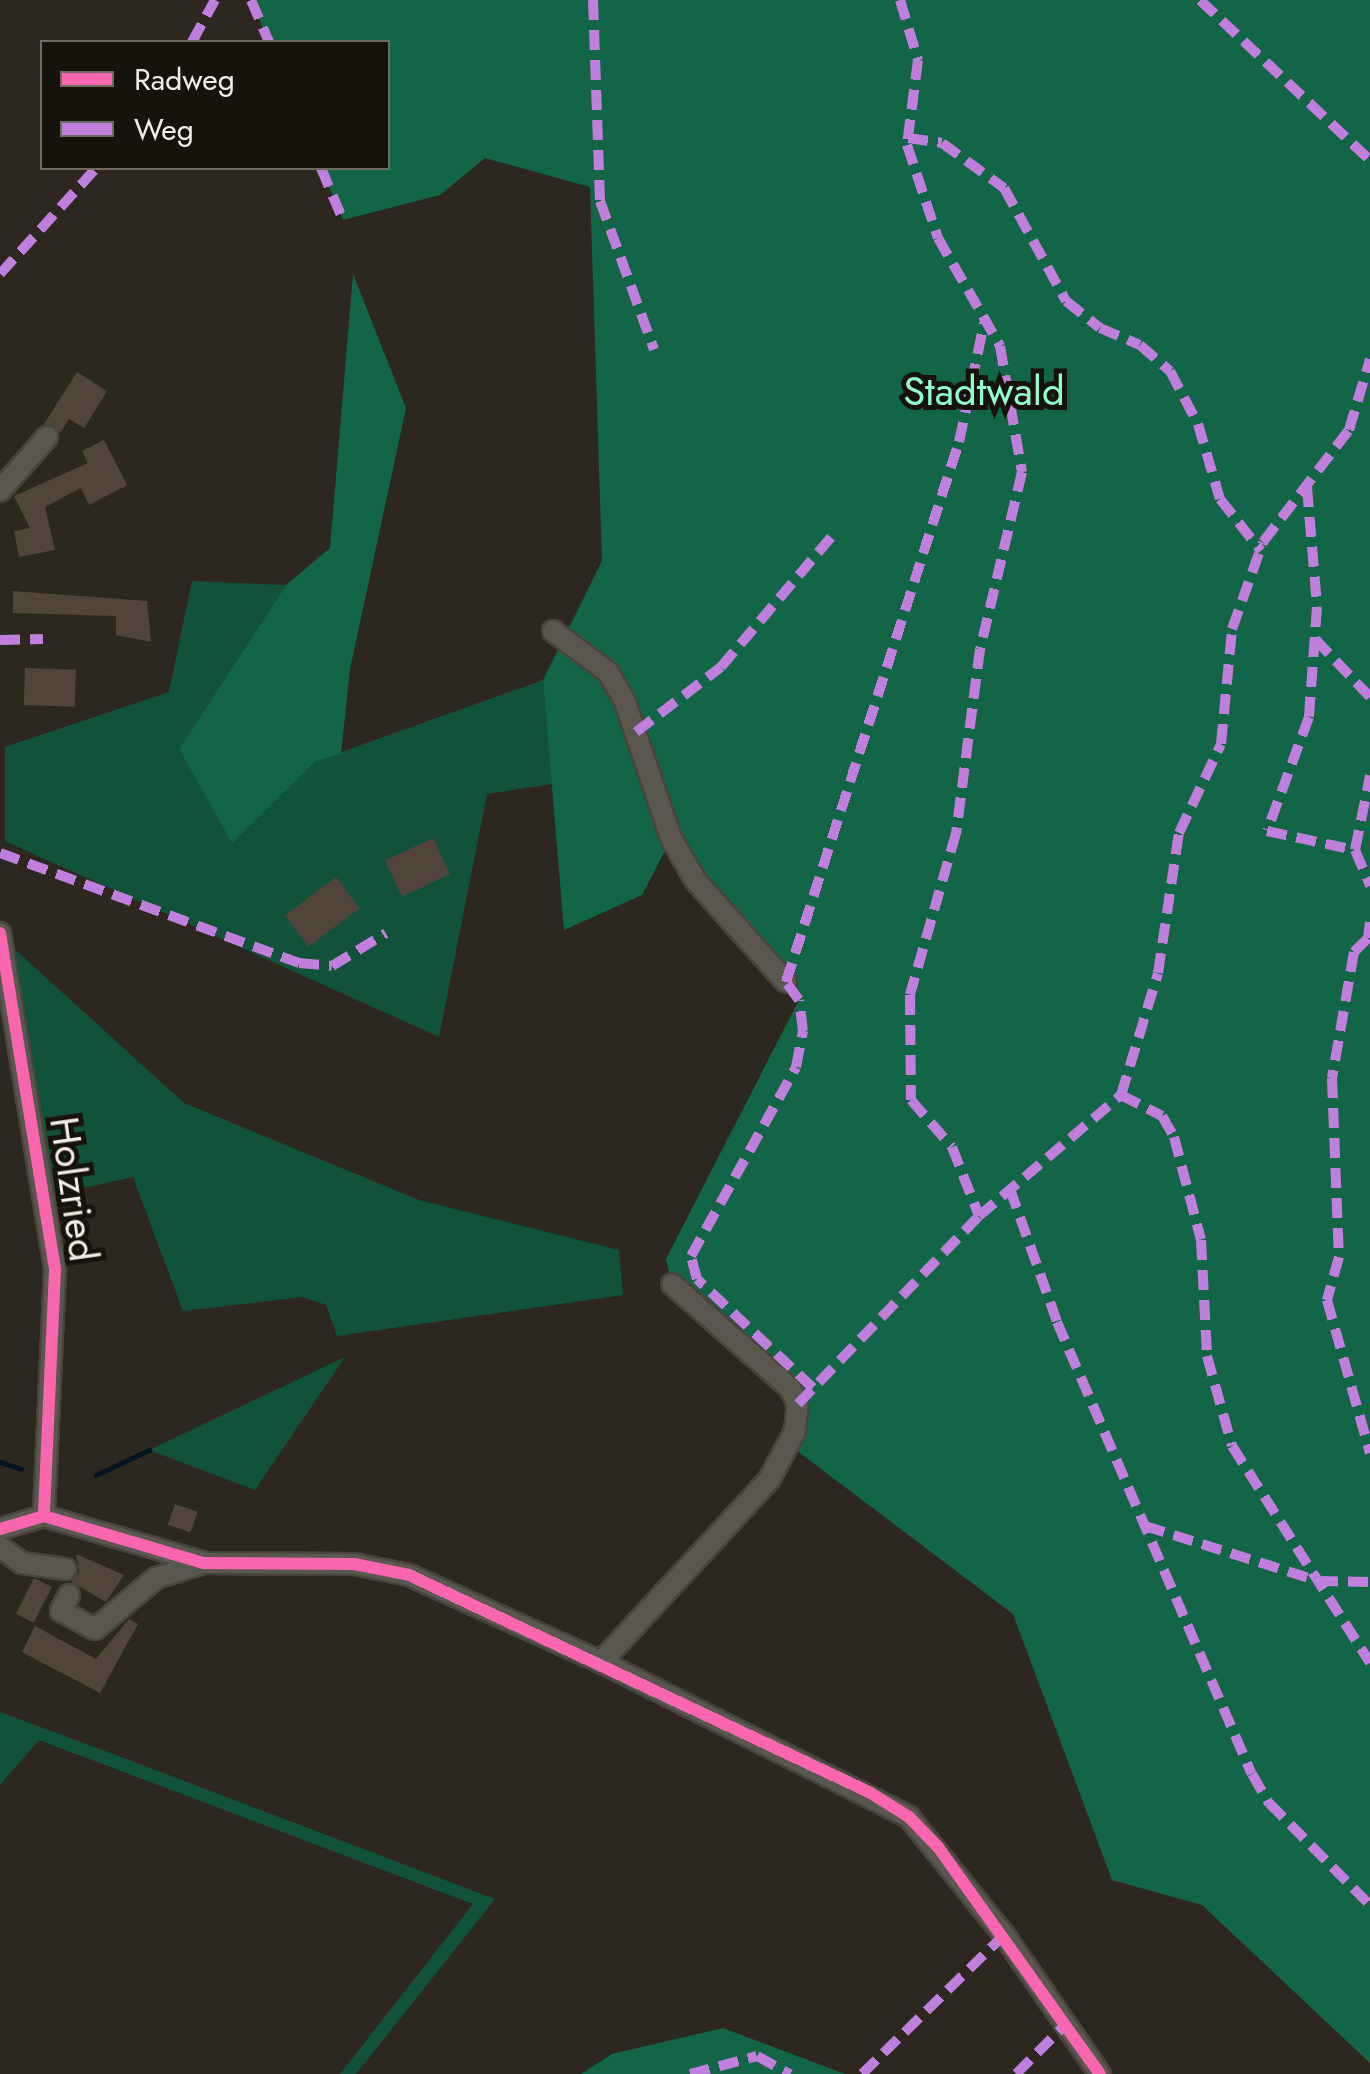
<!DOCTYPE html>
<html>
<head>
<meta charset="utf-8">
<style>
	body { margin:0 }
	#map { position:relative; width:1370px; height:2074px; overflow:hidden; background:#2c281f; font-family:Jost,sans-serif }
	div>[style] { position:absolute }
	.green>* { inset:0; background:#13523a }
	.forest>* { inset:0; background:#136548 }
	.stream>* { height:5px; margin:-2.5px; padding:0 2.5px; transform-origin:2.5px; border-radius:2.5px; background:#041322 }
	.building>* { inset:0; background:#51443b; transform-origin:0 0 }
	.roads { filter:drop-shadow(2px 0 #48453d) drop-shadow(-2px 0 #48453d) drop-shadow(0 2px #48453d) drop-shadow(0 -2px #48453d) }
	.minor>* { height:20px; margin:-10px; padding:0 10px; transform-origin:10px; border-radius:10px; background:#5a574f }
	.quiet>* { height:10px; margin-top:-5px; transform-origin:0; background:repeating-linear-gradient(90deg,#c07fdc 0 20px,transparent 0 30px) }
	.cycleway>* { height:12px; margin:-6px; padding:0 6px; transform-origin:6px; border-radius:6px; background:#f766af }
	span { translate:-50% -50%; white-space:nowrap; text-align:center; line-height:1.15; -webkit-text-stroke:10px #17130c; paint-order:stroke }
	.park-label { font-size:40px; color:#91fece }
	.street-label { font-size:40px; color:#f2ede2 }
	.legend { position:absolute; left:40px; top:40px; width:350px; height:130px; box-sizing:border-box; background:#17130c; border:2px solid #6f6a62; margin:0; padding:12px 18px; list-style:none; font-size:30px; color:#f2ede2 }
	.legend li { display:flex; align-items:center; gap:20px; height:50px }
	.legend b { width:50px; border:2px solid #6f6a62 }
</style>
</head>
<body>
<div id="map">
	<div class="green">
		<div style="clip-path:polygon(192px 581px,286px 585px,179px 749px,232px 842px,316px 761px,543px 680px,552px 784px,487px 794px,439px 1037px,5px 841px,5px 747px,169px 692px)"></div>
		<div style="clip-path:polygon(9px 944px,184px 1103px,419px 1200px,619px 1250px,623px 1295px,337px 1336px,326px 1305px,302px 1297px,183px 1311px,133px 1177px,51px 1195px)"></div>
		<div style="clip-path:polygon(345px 1357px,255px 1490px,149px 1450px)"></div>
		<div style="clip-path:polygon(0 1712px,129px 1760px,495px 1899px,356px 2074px,340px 2074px,473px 1904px,39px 1740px,0 1785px)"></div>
	</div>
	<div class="forest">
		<div style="clip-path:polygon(251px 0,1370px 0,1370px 2063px,1202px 1905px,1112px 1880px,1013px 1614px,796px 1450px,805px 1414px,672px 1284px,666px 1259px,799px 1000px,671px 839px,642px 895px,564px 930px,543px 680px,602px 561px,590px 187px,485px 158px,440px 195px,343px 220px,321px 168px,388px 168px,388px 42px,269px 42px)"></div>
		<div style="clip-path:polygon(353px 274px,406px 408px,350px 669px,341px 754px,316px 761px,232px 843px,179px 749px,286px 585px,330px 548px)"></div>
		<div style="clip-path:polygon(723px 2028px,845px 2074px,581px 2074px,612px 2054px)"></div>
	</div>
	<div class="stream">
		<div style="left:0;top:1462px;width:22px;rotate:18deg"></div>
		<div style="left:96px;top:1475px;width:59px;rotate:-25.3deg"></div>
	</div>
	<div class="building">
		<div style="clip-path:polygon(77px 372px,107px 391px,84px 428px,69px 419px,60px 433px,44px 424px)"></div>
		<div style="clip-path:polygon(104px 440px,127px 485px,89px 505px,81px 488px,45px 507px,55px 550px,19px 557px,14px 531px,30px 528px,14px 496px,88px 463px,82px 451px)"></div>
		<div style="clip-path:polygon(13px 591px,147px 601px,151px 642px,116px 635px,116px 616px,13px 613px)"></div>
		<div style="left:25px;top:668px;width:51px;height:37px;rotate:2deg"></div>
		<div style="left:433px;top:838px;width:40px;height:53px;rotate:65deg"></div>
		<div style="left:336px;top:877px;width:39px;height:64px;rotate:53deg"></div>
		<div style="left:175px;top:1504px;width:24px;height:22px;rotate:19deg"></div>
		<div style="clip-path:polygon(76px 1554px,124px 1575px,106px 1602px,71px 1582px,79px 1572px)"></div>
		<div style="left:34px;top:1578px;width:20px;height:40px;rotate:27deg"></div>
		<div style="clip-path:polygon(129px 1619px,138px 1624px,100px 1693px,22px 1652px,35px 1626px,96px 1659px)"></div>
	</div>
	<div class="roads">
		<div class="minor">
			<div style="left:0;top:491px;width:72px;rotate:-49deg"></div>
			<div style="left:553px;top:631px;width:69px;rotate:36.7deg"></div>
			<div style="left:608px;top:672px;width:34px;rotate:60deg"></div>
			<div style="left:625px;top:702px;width:144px;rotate:71.3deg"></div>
			<div style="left:671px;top:838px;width:50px;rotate:59.8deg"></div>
			<div style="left:696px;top:881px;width:135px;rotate:48.3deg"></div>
			<div style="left:0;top:933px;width:341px;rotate:80.7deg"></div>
			<div style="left:55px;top:1270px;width:246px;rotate:92.6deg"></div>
			<div style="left:0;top:1529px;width:46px;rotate:-16.5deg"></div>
			<div style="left:44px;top:1516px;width:165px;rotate:16.2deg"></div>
			<div style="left:0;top:1547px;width:27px;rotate:36deg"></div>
			<div style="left:22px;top:1563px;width:44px;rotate:7.8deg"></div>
			<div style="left:69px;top:1595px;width:18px;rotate:117deg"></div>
			<div style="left:61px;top:1611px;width:38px;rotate:28deg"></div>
			<div style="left:95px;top:1629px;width:80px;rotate:-39.9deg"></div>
			<div style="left:156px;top:1578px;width:50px;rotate:-17.4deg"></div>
			<div style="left:204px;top:1563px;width:150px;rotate:0.4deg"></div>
			<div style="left:354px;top:1564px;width:56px;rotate:11.3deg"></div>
			<div style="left:409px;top:1575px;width:211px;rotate:24.4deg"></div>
			<div style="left:601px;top:1662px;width:345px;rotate:26.7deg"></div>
			<div style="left:909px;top:1817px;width:151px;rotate:51.2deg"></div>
			<div style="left:1004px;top:1935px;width:169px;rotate:55.4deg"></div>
			<div style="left:601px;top:1662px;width:248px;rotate:-47.3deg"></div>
			<div style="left:769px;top:1480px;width:55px;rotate:-62deg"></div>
			<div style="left:795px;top:1431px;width:27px;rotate:-84deg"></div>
			<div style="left:798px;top:1404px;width:18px;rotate:-117deg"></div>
			<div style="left:790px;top:1388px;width:157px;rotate:-138.6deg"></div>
		</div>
	</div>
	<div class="quiet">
		<div style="left:251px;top:0;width:46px;rotate:66.8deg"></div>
		<div style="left:593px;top:0;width:201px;rotate:88deg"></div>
		<div style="left:600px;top:201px;width:158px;rotate:70deg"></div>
		<div style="left:900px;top:0;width:63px;rotate:73.3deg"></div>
		<div style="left:918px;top:60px;width:86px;rotate:97.4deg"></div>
		<div style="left:907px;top:145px;width:98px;rotate:71.6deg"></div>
		<div style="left:938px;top:238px;width:125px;rotate:60.1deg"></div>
		<div style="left:1000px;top:346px;width:128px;rotate:80.1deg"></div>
		<div style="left:1022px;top:472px;width:182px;rotate:103.3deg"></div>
		<div style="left:980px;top:649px;width:186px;rotate:97.4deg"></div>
		<div style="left:956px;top:833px;width:168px;rotate:105.9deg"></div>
		<div style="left:910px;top:995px;width:105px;rotate:89.5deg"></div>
		<div style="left:911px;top:1100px;width:62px;rotate:48.9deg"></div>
		<div style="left:952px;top:1147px;width:74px;rotate:68.6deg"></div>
		<div style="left:1200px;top:0;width:233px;rotate:43.3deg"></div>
		<div style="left:192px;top:42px;width:48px;rotate:-61.3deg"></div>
		<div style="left:908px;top:138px;width:34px;rotate:8deg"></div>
		<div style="left:942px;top:143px;width:77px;rotate:36deg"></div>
		<div style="left:1004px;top:188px;width:129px;rotate:61.2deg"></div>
		<div style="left:1066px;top:301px;width:43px;rotate:38.5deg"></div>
		<div style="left:1100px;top:328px;width:43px;rotate:23deg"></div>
		<div style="left:1140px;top:345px;width:40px;rotate:41deg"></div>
		<div style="left:1170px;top:371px;width:60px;rotate:62.2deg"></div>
		<div style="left:1198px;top:424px;width:78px;rotate:73.7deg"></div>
		<div style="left:1220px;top:499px;width:66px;rotate:51.7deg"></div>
		<div style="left:321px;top:168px;width:56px;rotate:67.1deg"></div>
		<div style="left:0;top:274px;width:143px;rotate:-47.8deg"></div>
		<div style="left:1307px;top:487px;width:120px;rotate:85.2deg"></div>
		<div style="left:1317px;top:607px;width:110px;rotate:94.2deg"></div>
		<div style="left:1309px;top:717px;width:121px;rotate:110.2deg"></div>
		<div style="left:1267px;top:831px;width:90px;rotate:12.2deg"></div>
		<div style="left:1355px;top:850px;width:39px;rotate:67deg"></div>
		<div style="left:1315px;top:639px;width:80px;rotate:46.5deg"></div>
		<div style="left:0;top:640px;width:43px;rotate:-1.3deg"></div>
		<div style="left:636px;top:732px;width:107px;rotate:-37.4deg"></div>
		<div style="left:721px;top:667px;width:172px;rotate:-49.7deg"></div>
		<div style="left:1355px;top:850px;width:76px;rotate:-78.5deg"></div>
		<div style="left:0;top:853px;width:319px;rotate:20.2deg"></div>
		<div style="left:299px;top:963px;width:33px;rotate:5deg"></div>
		<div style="left:332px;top:966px;width:63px;rotate:-31.4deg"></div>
		<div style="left:1370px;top:922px;width:16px;rotate:97deg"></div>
		<div style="left:1368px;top:938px;width:20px;rotate:135deg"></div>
		<div style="left:1354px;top:952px;width:128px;rotate:99.9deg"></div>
		<div style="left:1332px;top:1078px;width:179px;rotate:87.8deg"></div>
		<div style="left:1339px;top:1257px;width:45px;rotate:105.6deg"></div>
		<div style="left:1327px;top:1300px;width:159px;rotate:74.3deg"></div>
		<div style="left:1121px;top:1095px;width:46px;rotate:27.1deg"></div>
		<div style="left:1162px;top:1116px;width:24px;rotate:60deg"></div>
		<div style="left:1174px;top:1137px;width:106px;rotate:75.3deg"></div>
		<div style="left:1201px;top:1240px;width:116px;rotate:87deg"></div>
		<div style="left:1207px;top:1356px;width:93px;rotate:74.5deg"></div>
		<div style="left:1232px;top:1446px;width:257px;rotate:57.5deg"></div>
		<div style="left:1010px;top:1189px;width:141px;rotate:70.5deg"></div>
		<div style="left:1057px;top:1322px;width:492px;rotate:66.7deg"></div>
		<div style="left:1252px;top:1774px;width:34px;rotate:60deg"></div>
		<div style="left:1269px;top:1803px;width:144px;rotate:45.3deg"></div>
		<div style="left:813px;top:1388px;width:159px;rotate:-136.8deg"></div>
		<div style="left:697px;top:1279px;width:24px;rotate:-105deg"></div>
		<div style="left:691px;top:1256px;width:216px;rotate:-60.9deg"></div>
		<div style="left:796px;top:1067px;width:37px;rotate:-79deg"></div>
		<div style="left:803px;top:1031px;width:31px;rotate:-97deg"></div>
		<div style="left:799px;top:1000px;width:22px;rotate:-126deg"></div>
		<div style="left:786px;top:982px;width:567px;rotate:-72.24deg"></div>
		<div style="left:959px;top:442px;width:122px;rotate:-78.1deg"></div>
		<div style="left:798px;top:1404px;width:261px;rotate:-46.1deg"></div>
		<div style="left:979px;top:1216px;width:187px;rotate:-40.4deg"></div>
		<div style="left:1121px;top:1095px;width:127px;rotate:-73.1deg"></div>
		<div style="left:1158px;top:973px;width:142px;rotate:-81.5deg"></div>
		<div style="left:1179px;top:833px;width:98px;rotate:-64.7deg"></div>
		<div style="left:1221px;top:744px;width:116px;rotate:-84.5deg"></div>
		<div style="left:1232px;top:629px;width:92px;rotate:-70.4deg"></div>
		<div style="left:1263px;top:542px;width:141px;rotate:-52.5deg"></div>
		<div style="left:1349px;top:430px;width:74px;rotate:-73.5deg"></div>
		<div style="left:1145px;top:1526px;width:182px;rotate:17.6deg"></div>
		<div style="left:1318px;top:1581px;width:52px;rotate:1.1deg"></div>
		<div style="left:690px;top:2074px;width:69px;rotate:-15deg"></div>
		<div style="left:757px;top:2056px;width:38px;rotate:29deg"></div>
		<div style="left:862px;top:2074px;width:199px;rotate:-44.4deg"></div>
		<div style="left:1016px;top:2074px;width:71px;rotate:-45deg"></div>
	</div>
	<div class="cycleway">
		<div style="left:0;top:933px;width:341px;rotate:80.7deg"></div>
		<div style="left:55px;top:1270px;width:246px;rotate:92.6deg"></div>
		<div style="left:0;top:1529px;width:46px;rotate:-16.5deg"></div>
		<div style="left:44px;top:1516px;width:167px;rotate:16.4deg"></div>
		<div style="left:204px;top:1563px;width:150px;rotate:0.4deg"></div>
		<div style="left:354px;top:1564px;width:56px;rotate:11.3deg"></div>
		<div style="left:409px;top:1575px;width:509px;rotate:25.26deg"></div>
		<div style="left:869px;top:1792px;width:47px;rotate:32deg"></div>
		<div style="left:909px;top:1817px;width:42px;rotate:46deg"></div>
		<div style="left:938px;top:1847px;width:279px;rotate:54.5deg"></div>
	</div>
	<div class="park-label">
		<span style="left:984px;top:391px">Stadtwald</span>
	</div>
	<div class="street-label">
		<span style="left:74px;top:1189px;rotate:82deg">Holzried</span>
	</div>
	<ul class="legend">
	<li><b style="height:12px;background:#f766af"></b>Radweg</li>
	<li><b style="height:12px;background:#c07fdc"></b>Weg</li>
	</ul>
</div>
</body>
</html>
